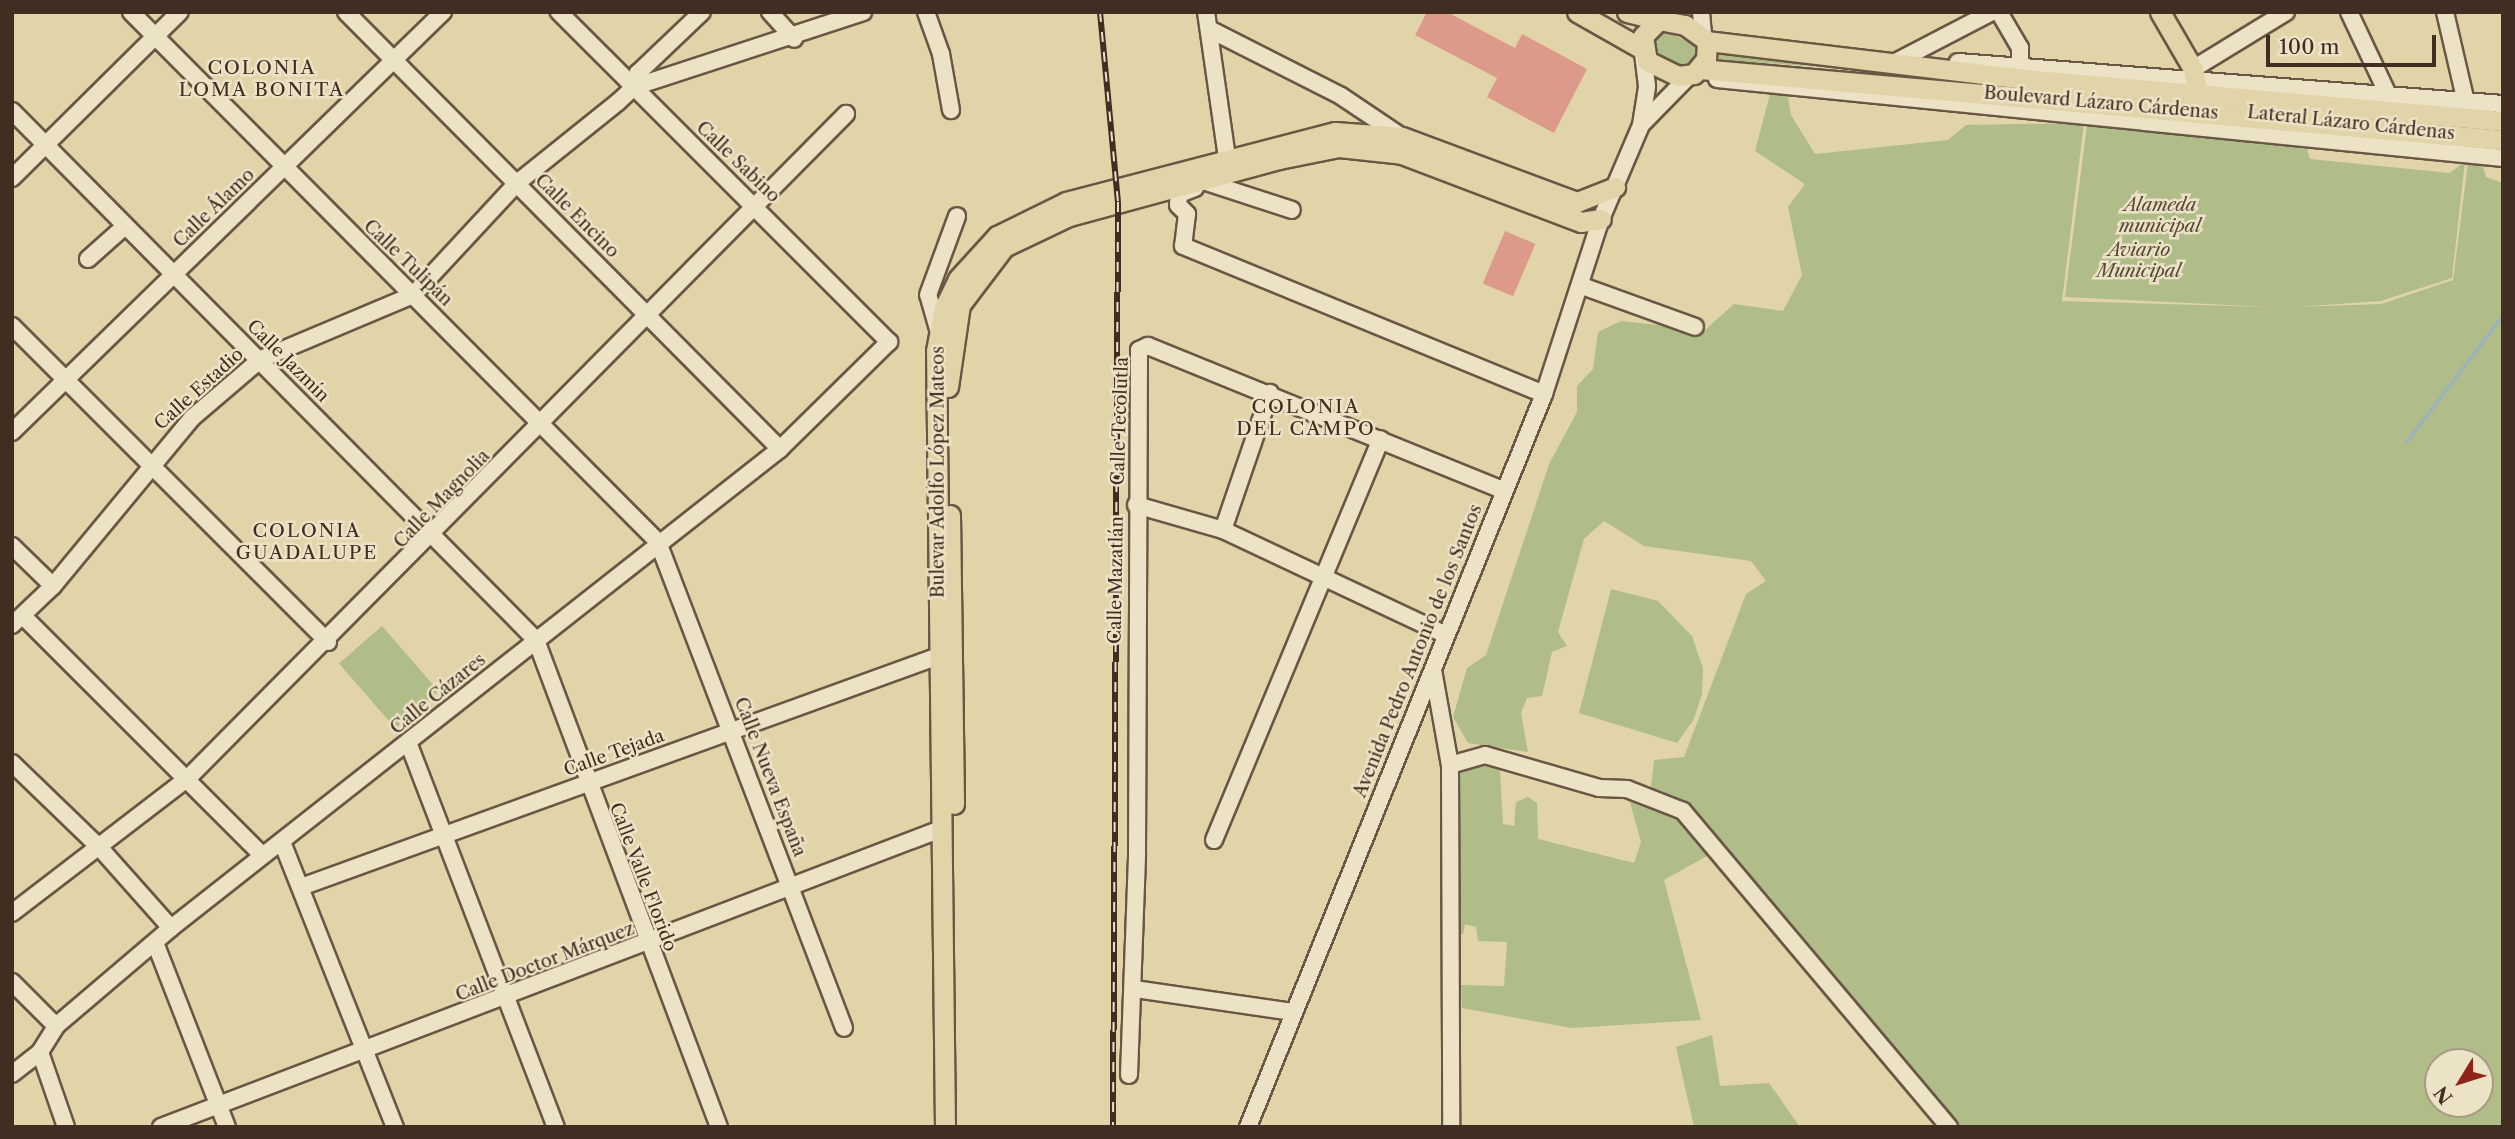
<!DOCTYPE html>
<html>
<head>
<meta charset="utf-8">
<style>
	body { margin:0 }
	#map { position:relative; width:2515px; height:1139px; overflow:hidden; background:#e1d4a8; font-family:"Libre Caslon Text",serif }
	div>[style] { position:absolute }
	.green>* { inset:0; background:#b1bd89; transform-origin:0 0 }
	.stream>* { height:3.5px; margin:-1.75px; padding:0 1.75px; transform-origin:1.75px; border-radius:1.75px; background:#9ab5b4 }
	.building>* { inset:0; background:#dd9a8a; transform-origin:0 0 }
	.roads { filter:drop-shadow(2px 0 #695744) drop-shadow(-2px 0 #695744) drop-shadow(0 2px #695744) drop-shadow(0 -2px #695744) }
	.minor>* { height:16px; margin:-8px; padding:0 8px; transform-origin:8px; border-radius:8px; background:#ece3c6 }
	.major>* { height:19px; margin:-9.5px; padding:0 9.5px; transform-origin:9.5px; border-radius:9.5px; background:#e1d4a8 }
	.rail>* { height:6px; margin-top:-3px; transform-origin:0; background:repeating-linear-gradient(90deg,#ece3c6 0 10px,#412d22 0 20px); box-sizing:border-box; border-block:2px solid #412d22 }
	span { translate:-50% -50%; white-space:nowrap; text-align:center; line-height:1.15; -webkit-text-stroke:5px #ece3c6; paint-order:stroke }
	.street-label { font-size:18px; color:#412d22 }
	.park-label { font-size:18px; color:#574a37; font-style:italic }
	.neighbourhood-label { font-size:19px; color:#412d22; letter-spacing:2px }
	.frame { position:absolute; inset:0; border:14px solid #412d22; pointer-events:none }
	.north { position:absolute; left:2424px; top:1048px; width:70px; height:70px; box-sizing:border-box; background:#ece3c6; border:2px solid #a89a84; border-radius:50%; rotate:232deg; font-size:19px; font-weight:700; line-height:28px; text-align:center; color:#412d22 }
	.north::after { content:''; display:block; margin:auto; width:24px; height:32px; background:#8f2418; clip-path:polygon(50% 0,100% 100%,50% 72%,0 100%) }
	.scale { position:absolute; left:2266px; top:35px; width:170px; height:32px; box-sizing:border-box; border:4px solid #412d22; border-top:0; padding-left:9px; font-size:21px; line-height:24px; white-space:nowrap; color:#412d22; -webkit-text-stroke:5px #ece3c6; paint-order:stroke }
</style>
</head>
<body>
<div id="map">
	<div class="green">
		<div style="clip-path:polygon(1661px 29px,1701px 48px,1689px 69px,1654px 55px,1649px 39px)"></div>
		<div style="clip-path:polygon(1719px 48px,1749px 56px,1876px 70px,1748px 62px,1718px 65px)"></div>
		<div style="clip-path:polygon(evenodd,1787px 92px,1791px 115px,1815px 154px,1948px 140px,1966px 125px,2084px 123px,2062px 301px,2269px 307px,2065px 297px,2087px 125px,2282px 142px,2306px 146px,2310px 159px,2450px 173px,2465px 161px,2452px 278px,2381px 301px,2296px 307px,2381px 304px,2453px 280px,2468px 162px,2482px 163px,2486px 177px,2503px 183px,2503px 1127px,1951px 1127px,1716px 851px,1664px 880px,1701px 1020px,1572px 1028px,1462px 1008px,1461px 985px,1504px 986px,1507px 942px,1478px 941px,1476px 927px,1465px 924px,1463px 934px,1456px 934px,1454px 824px,1460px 763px,1484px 759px,1500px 770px,1503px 824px,1514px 826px,1516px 802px,1528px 797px,1537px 803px,1538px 839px,1634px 863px,1641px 842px,1629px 799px,1651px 787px,1654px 760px,1684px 757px,1746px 594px,1766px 581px,1751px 561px,1644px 546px,1604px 521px,1584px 539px,1558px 632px,1567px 646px,1552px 652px,1542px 696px,1527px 698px,1521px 713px,1528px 752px,1468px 743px,1453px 717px,1467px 668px,1486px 655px,1549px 464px,1577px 412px,1577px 386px,1593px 369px,1598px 332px,1621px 321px,1705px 330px,1734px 304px,1783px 311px,1802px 275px,1788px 207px,1805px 184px,1755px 151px,1770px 94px,1787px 92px,2438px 1062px,2480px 1062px,2480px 1104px,2438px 1104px,2438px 1062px)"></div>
		<div style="clip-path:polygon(1611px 589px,1658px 601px,1692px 636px,1703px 668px,1702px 694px,1694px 719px,1677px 743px,1579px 713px)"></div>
		<div style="left:382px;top:626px;width:86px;height:57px;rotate:49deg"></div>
		<div style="clip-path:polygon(1712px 1035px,1720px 1086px,1769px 1083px,1800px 1127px,1694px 1127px,1676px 1047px)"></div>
	</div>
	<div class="stream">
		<div style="left:2407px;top:442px;width:158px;rotate:-52.7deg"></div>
	</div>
	<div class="building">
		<div style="clip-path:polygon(1427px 12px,1447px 12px,1515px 48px,1522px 34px,1587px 69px,1554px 133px,1487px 97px,1497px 78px,1415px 35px)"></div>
		<div style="left:1505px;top:231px;width:33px;height:57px;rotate:23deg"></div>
	</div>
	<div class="roads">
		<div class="minor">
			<div style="left:131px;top:12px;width:747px;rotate:45.16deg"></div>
			<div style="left:658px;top:542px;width:520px;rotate:69.06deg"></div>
			<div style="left:346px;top:12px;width:616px;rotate:45.2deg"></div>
			<div style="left:770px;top:12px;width:36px;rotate:48deg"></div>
			<div style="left:926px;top:12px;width:45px;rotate:70.3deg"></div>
			<div style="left:941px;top:54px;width:57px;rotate:79.9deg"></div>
			<div style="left:1206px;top:12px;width:148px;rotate:81.8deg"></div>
			<div style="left:1701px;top:12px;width:23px;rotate:85deg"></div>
			<div style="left:1999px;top:12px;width:42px;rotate:59.7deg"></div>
			<div style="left:2020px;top:48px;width:19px;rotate:90deg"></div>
			<div style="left:2349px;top:12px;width:101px;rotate:64.7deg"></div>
			<div style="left:2445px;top:12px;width:92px;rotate:76.9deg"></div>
			<div style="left:1209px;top:29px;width:148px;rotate:26.9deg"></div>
			<div style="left:1341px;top:96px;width:73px;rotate:33.9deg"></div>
			<div style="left:1958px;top:62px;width:547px;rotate:4.41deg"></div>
			<div style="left:1892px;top:64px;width:113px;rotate:-27.5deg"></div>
			<div style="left:2193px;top:69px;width:109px;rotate:-31.5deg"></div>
			<div style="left:1717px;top:79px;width:790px;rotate:5.74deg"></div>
			<div style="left:634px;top:87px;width:241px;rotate:-18.1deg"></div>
			<div style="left:12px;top:111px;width:745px;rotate:45.27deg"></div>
			<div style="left:536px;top:640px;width:520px;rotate:69.41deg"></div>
			<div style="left:1643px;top:123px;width:63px;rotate:-45.6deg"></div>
			<div style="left:12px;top:178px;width:236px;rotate:-44.7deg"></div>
			<div style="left:1209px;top:183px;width:87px;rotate:18deg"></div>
			<div style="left:1195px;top:188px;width:17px;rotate:159deg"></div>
			<div style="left:1179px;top:194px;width:11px;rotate:95deg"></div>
			<div style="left:1178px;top:205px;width:13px;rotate:45deg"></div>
			<div style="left:1187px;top:214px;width:32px;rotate:97deg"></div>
			<div style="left:1183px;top:246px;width:390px;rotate:22.3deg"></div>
			<div style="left:88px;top:259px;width:50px;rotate:-41.7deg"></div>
			<div style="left:1582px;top:286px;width:120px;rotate:19.9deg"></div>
			<div style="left:12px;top:326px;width:447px;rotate:45deg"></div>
			<div style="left:938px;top:329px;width:35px;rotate:-106deg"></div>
			<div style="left:928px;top:295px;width:84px;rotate:-69.8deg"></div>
			<div style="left:12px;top:432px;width:602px;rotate:-44.26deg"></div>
			<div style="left:1136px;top:505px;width:91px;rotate:16deg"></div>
			<div style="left:1223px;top:530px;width:244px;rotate:25.2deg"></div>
			<div style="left:1223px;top:530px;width:145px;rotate:-71.1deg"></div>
			<div style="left:12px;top:546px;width:57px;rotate:44.3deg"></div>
			<div style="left:25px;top:618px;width:335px;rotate:45deg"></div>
			<div style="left:12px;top:625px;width:57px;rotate:-43.6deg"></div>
			<div style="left:53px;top:586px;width:218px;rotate:-50.4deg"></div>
			<div style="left:192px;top:418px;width:91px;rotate:-40.5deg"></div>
			<div style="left:261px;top:359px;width:165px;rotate:-22.8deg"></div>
			<div style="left:413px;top:295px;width:153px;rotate:-47.1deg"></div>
			<div style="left:517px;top:183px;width:129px;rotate:-38.7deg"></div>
			<div style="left:618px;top:102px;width:22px;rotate:-43deg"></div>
			<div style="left:634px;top:87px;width:15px;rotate:-74deg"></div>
			<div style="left:638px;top:73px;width:88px;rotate:-43.6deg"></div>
			<div style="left:1433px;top:670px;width:97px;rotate:79.9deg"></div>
			<div style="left:1450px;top:765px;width:362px;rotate:89.8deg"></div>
			<div style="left:408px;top:742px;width:412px;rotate:69deg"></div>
			<div style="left:12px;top:763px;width:122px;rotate:44deg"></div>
			<div style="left:100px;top:848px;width:107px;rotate:48.4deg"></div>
			<div style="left:1450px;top:765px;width:36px;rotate:-16deg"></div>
			<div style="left:1485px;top:755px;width:119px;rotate:16.1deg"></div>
			<div style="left:1599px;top:788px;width:28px;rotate:2deg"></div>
			<div style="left:1627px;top:789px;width:60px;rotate:21.4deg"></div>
			<div style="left:1683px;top:811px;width:413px;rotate:49.9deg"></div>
			<div style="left:1214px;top:840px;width:434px;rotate:-67.4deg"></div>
			<div style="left:282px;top:842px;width:307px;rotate:68.4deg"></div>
			<div style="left:301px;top:887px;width:690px;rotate:-19.91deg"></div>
			<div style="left:12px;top:913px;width:222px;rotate:-37.5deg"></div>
			<div style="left:188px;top:778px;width:935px;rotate:-45.26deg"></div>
			<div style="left:156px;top:945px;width:195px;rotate:68.7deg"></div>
			<div style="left:12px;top:982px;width:62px;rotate:45deg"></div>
			<div style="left:1135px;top:989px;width:160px;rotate:8.3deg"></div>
			<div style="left:40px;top:1052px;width:79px;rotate:70.9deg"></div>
			<div style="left:12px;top:1074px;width:36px;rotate:-38deg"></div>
			<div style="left:40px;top:1052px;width:31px;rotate:-58deg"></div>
			<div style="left:56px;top:1026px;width:151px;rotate:-40.4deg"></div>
			<div style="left:171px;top:928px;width:775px;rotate:-38.19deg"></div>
			<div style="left:780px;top:449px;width:153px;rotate:-44.5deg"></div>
			<div style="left:889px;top:342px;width:467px;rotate:-135deg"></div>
			<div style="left:1129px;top:1075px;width:222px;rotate:-87.9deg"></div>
			<div style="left:1137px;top:853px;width:503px;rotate:-89.77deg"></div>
			<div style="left:1139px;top:350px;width:10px;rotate:-24deg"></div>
			<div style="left:1148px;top:346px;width:382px;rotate:22.1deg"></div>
			<div style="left:161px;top:1127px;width:835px;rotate:-20.91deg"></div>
			<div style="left:1248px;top:1127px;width:791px;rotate:-68.01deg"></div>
			<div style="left:1544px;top:394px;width:184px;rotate:-72deg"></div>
			<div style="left:1601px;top:219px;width:102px;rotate:-66.9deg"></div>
			<div style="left:1641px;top:125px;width:39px;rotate:-81deg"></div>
			<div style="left:1647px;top:86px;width:31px;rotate:-97deg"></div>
		</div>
		<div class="major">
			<div style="left:1577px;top:12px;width:75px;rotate:29.6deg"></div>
			<div style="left:1627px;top:12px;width:33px;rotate:14deg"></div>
			<div style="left:2160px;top:12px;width:66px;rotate:59.9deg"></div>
			<div style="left:2193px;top:69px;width:33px;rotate:79deg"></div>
			<div style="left:1659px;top:20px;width:26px;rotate:11deg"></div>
			<div style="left:1685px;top:25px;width:27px;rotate:36deg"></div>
			<div style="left:1707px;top:41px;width:18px;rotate:93deg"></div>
			<div style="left:1706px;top:59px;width:19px;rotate:129deg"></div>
			<div style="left:1694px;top:74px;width:16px;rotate:173deg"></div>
			<div style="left:1678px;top:76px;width:34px;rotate:-154deg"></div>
			<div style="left:1647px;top:61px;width:25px;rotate:-99deg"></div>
			<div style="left:1643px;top:36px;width:23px;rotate:-45deg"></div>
			<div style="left:1707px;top:41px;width:330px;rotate:6.8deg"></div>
			<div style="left:2035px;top:80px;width:470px;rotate:5deg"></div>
			<div style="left:1700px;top:69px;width:806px;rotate:5.05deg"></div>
			<div style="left:948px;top:387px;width:83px;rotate:-81.7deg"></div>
			<div style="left:960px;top:305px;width:73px;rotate:-52.8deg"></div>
			<div style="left:1004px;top:247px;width:72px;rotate:-25.5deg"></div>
			<div style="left:1069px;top:216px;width:218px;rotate:-15.2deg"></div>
			<div style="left:1279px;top:159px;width:61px;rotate:-11.3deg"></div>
			<div style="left:1339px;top:147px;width:63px;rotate:6.3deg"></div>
			<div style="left:1402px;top:154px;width:191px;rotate:20.8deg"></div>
			<div style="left:1581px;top:222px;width:20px;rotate:-9deg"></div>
			<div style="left:950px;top:515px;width:289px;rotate:89.2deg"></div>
			<div style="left:945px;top:1127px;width:776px;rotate:-90.66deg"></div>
			<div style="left:936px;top:351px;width:44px;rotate:-79.5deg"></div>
			<div style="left:944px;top:308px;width:32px;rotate:-64deg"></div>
			<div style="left:958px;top:279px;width:58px;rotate:-47.8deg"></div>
			<div style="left:997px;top:236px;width:77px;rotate:-26.2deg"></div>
			<div style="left:1066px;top:202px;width:278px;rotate:-14.6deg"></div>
			<div style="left:1335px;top:132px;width:67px;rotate:4.3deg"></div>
			<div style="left:1402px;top:137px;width:187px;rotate:20.4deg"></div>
			<div style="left:1577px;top:202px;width:41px;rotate:-21.5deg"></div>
		</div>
	</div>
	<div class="rail">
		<div style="left:1100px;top:12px;width:191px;rotate:84.6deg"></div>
		<div style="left:1118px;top:202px;width:925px;rotate:90.31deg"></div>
	</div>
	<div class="street-label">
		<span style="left:2101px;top:103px;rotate:5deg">Boulevard Lázaro Cárdenas</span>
		<span style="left:2351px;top:123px;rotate:6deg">Lateral Lázaro Cárdenas</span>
		<span style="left:738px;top:162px;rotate:44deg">Calle Sabino</span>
		<span style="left:214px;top:208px;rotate:-44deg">Calle Álamo</span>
		<span style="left:577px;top:216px;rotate:45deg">Calle Encino</span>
		<span style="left:408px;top:263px;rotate:44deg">Calle Tulipán</span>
		<span style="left:288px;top:361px;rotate:45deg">Calle Jazmín</span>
		<span style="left:199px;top:389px;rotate:-42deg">Calle Estadio</span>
		<span style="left:1120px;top:421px;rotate:-88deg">Calle Tecolutla</span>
		<span style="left:938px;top:472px;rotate:-90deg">Bulevar Adolfo López Mateos</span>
		<span style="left:442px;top:499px;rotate:-46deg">Calle Magnolia</span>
		<span style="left:1116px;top:580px;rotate:-89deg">Calle Mazatlán</span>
		<span style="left:1418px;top:651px;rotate:-68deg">Avenida Pedro Antonio de los Santos</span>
		<span style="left:438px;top:694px;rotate:-39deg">Calle Cázares</span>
		<span style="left:614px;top:753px;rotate:-20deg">Calle Tejada</span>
		<span style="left:770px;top:777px;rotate:69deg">Calle Nueva España</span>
		<span style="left:643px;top:877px;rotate:69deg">Calle Valle Florido</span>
		<span style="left:545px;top:962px;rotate:-21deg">Calle Doctor Márquez</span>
	</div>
	<div class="park-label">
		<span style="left:2160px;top:216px">Alameda<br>municipal</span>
		<span style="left:2139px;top:261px">Aviario<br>Municipal</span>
	</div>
	<div class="neighbourhood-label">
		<span style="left:262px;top:79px">COLONIA<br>LOMA BONITA</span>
		<span style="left:1306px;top:418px">COLONIA<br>DEL CAMPO</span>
		<span style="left:307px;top:542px">COLONIA<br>GUADALUPE</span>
	</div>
	<div class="frame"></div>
	<div class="north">N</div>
	<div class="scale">100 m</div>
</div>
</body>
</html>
